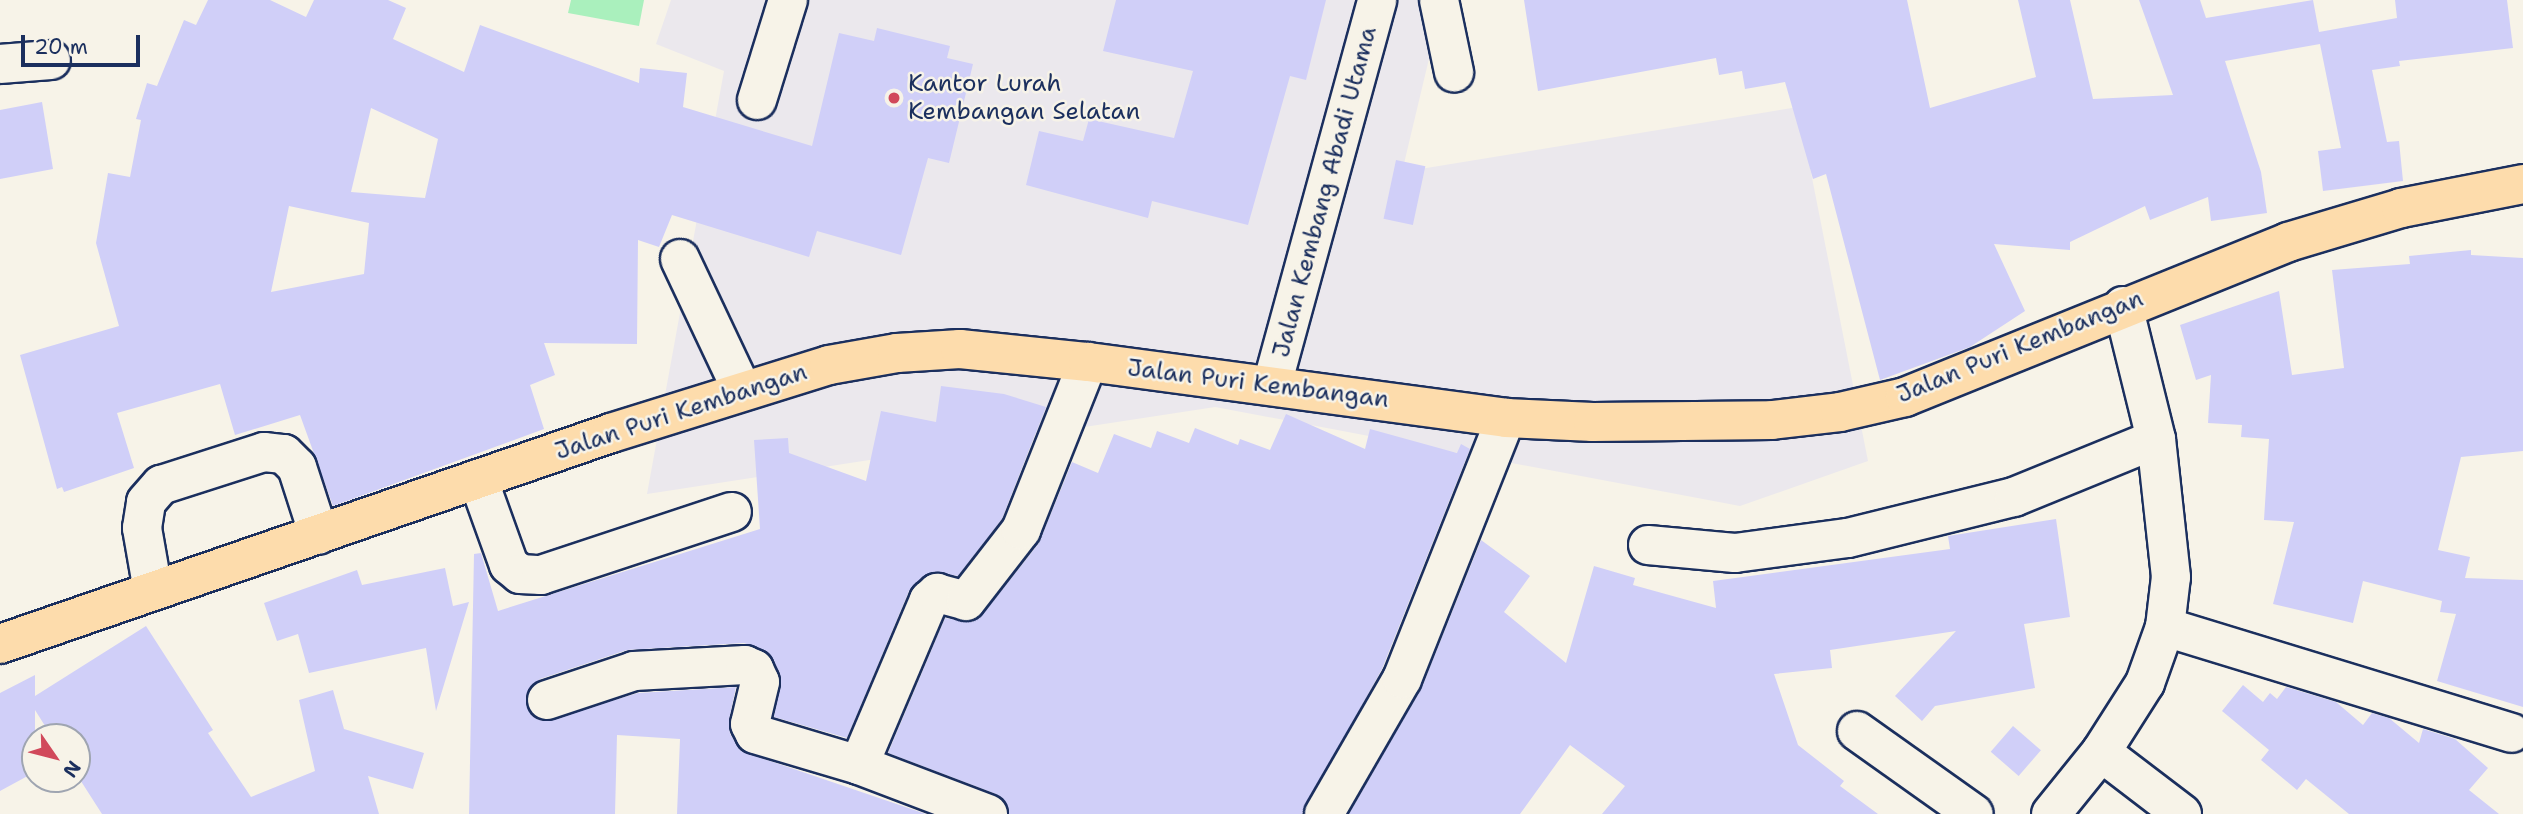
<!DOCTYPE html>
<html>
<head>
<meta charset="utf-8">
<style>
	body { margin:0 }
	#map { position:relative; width:2523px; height:814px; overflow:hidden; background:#f7f3e8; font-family:"Shantell Sans",sans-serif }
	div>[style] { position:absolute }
	.built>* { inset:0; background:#ebe8ed }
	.green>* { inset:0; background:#aaf0bd }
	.building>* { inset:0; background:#d0cff8; transform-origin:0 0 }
	.roads { filter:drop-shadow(2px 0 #1b2f5e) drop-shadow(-2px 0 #1b2f5e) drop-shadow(0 2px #1b2f5e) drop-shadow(0 -2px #1b2f5e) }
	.minor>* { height:38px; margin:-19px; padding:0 19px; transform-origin:19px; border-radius:19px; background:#f7f3e8 }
	.major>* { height:38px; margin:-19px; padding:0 19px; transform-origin:19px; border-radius:19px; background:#fddcac }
	.dots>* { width:19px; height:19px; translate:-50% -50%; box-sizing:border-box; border:4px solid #f7f3e8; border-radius:50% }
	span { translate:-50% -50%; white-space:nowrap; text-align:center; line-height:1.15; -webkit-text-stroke:5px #f7f3e8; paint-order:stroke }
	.poi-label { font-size:24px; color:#1b2f5e }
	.left { translate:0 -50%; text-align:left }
	.street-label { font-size:24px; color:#1b2f5e }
	.north { position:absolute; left:21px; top:723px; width:70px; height:70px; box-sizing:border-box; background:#f7f3e8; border:2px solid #9fa5b1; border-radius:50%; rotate:125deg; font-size:19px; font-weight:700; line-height:28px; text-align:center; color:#1b2f5e }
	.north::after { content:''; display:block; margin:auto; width:24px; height:32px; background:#d1495b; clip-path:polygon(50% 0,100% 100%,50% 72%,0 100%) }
	.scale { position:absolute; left:21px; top:35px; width:119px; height:32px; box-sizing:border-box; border:4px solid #1b2f5e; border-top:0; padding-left:9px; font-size:21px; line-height:24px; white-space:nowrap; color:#1b2f5e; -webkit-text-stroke:5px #f7f3e8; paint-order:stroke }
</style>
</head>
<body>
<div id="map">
	<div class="built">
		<div style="clip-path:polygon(671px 0,1443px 0,1402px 172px,1798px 107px,1868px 461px,1740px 506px,1215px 407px,647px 494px,724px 71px,656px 44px)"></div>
	</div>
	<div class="green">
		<div style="clip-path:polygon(571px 0,644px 0,639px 26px,568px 13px)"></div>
	</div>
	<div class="building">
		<div style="clip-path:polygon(evenodd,208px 0,270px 0,306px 17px,314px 0,388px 0,406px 8px,393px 39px,464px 72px,480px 25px,639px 83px,640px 68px,687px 73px,683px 107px,812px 146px,839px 33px,874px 41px,877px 28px,950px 46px,947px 58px,973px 64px,949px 163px,928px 158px,901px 255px,817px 231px,809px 257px,672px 215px,659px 247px,638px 240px,637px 344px,544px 343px,555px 375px,530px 385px,544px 429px,333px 506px,300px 415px,235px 435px,220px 384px,117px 413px,134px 468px,64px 492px,62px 487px,57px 489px,20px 355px,119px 326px,96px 243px,108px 173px,130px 177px,141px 120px,136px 119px,147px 83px,157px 86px,184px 20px,196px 25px,208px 0,371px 108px,438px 139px,425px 198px,351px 192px,371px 108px,208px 0,289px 206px,369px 223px,364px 274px,271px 292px,289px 206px)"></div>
		<div style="clip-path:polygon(1116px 0,1326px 0,1306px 80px,1290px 76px,1248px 225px,1152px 201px,1148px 218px,1026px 185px,1039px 131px,1083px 141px,1089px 119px,1174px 138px,1193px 71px,1103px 51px)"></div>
		<div style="clip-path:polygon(1524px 0,1907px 0,1930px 108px,2036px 77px,2018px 0,2070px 0,2093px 99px,2173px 95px,2139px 0,2200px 0,2206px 18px,2313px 0,2319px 32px,2397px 18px,2395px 0,2507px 0,2513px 48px,2399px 61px,2400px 66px,2372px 70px,2387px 142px,2399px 141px,2403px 181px,2323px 191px,2318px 151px,2341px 148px,2320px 44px,2225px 61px,2261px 172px,2267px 213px,2211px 221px,2208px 197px,2150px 220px,2145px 206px,2070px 242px,2070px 250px,1994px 244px,2025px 311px,1970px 347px,1880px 380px,1826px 174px,1813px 179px,1785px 82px,1745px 89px,1742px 71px,1719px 75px,1716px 58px,1538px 91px)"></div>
		<div style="clip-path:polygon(42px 102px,53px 169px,0 179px,0 110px)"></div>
		<div style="left:1396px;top:160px;width:30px;height:60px;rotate:12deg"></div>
		<div style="clip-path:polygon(2471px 250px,2471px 255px,2523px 258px,2523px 451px,2461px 457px,2438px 550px,2470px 557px,2465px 578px,2523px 580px,2523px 707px,2437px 681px,2456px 614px,2440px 612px,2442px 601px,2363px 581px,2353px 623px,2273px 604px,2294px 522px,2264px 520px,2269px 439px,2241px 437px,2242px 425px,2208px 423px,2211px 375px,2196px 380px,2180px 325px,2279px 291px,2292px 375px,2344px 368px,2332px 270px,2410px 264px,2409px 256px)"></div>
		<div style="clip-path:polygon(941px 386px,1004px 394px,1046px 407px,1002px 519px,958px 576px,932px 572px,909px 591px,847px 738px,774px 717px,780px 673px,764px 650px,744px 643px,627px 650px,540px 679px,526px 696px,532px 716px,543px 721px,638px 693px,736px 687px,729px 720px,730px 734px,741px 751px,926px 814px,677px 814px,680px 739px,617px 735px,615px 814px,469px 814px,474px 554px,481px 553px,498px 611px,760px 529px,754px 440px,788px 438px,789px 453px,866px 481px,881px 411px,936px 422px)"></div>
		<div style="clip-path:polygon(1286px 414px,1365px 449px,1370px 429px,1457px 453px,1461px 444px,1470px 449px,1382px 669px,1302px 814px,1009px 814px,1005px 801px,996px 794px,888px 753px,945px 618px,972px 622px,983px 614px,1039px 543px,1072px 462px,1098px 473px,1114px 434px,1151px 448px,1157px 431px,1189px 443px,1195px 428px,1238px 445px,1240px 439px,1270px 450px)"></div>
		<div style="clip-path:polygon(2056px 519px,2070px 617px,2024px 624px,2035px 688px,1935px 706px,1922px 721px,1895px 696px,1956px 631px,1830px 650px,1832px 668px,1774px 674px,1798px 745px,1844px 781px,1840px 786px,1878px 814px,1602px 814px,1625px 786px,1570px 745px,1520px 814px,1349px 814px,1422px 687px,1481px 540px,1530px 576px,1504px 612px,1566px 663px,1594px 566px,1635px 578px,1633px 585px,1716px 608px,1713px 581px,1950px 549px,1948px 536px)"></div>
		<div style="clip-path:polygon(445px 568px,453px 606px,469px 602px,436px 711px,426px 648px,309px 673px,298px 634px,277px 641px,264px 603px,357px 570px,362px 585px)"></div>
		<div style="clip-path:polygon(146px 626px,213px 730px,208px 733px,251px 797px,315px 771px,299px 700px,333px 690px,344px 729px,424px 753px,413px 789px,368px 776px,379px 814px,102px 814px,77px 775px,77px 737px,52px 737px,35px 710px,35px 772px,0 791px,0 693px,35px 675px,35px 696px)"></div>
		<div style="clip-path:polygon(2243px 685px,2263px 702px,2270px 693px,2277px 699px,2286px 687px,2336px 702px,2363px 725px,2372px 713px,2389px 718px,2419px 743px,2423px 729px,2455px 739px,2488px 768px,2469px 790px,2499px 814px,2349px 814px,2306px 779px,2297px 790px,2261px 760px,2269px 750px,2222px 711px)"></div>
		<div style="left:2013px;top:726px;width:37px;height:34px;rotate:41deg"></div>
	</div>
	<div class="roads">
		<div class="minor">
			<div style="left:1439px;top:0;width:74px;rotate:78.2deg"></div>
			<div style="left:0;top:64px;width:51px;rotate:-4.5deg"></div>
			<div style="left:757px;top:100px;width:105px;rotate:-72.8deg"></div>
			<div style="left:680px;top:259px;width:145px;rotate:64.7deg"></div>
			<div style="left:1272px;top:385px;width:399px;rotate:-74.7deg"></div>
			<div style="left:478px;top:479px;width:91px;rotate:70.2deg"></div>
			<div style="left:509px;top:565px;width:14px;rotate:39deg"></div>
			<div style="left:520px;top:574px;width:21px;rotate:3deg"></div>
			<div style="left:541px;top:575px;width:201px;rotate:-18.3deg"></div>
			<div style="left:1648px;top:545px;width:87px;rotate:5.3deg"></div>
			<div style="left:1735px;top:553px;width:114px;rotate:-7.6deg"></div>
			<div style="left:1848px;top:538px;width:171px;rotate:-13.9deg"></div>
			<div style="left:2014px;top:497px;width:153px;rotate:-22.2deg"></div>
			<div style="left:153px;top:591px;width:64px;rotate:-99.9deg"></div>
			<div style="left:142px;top:528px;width:26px;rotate:-81deg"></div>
			<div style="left:146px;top:502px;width:23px;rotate:-49deg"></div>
			<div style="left:161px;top:485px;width:108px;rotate:-17.8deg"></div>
			<div style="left:264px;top:452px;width:20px;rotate:6deg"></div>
			<div style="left:284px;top:454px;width:18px;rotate:45deg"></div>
			<div style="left:297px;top:467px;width:71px;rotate:72.1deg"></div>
			<div style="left:2165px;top:627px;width:362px;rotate:17deg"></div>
			<div style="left:547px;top:700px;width:92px;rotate:-18.4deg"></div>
			<div style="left:634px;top:671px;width:111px;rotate:-3.1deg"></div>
			<div style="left:745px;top:665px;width:10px;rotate:24deg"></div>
			<div style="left:754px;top:669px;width:14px;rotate:65deg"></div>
			<div style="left:760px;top:682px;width:43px;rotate:103.4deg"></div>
			<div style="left:750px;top:724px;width:11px;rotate:63deg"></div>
			<div style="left:755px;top:734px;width:109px;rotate:16.6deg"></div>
			<div style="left:859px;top:765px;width:138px;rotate:20.8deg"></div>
			<div style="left:1857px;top:731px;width:143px;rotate:35.4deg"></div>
			<div style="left:2101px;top:752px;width:102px;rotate:37.4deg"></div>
			<div style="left:859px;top:765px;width:179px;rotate:-67deg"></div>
			<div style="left:929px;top:600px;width:11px;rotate:-41deg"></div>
			<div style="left:937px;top:593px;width:30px;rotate:15deg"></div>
			<div style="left:966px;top:601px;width:90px;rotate:-52.2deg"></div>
			<div style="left:1021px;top:530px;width:181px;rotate:-68.3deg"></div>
			<div style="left:1324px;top:814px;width:156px;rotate:-60deg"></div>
			<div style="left:1402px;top:679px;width:281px;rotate:-68.3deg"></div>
			<div style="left:2051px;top:814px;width:80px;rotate:-51.1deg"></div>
			<div style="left:2101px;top:752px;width:82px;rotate:-57.5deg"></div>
			<div style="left:2145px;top:683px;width:59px;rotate:-70.3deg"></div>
			<div style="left:2165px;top:627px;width:50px;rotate:-83.2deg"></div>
			<div style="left:2171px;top:577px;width:139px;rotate:-96.2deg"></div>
			<div style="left:2156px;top:439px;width:137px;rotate:-103.9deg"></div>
		</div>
		<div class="major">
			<div style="left:0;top:644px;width:646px;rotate:-19.05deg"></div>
			<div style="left:611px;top:433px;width:228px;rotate:-17.3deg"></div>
			<div style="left:829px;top:365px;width:69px;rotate:-10deg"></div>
			<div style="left:897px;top:353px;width:63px;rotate:-3.6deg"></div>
			<div style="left:960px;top:349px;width:129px;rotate:5.8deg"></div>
			<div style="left:1088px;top:362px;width:422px;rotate:7.6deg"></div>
			<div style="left:1506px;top:418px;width:87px;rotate:2.6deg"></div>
			<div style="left:1593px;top:422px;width:179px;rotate:-0.6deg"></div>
			<div style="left:1772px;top:420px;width:68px;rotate:-6.7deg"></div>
			<div style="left:1840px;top:412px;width:67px;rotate:-13deg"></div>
			<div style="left:1905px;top:397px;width:413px;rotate:-22deg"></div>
			<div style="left:2288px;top:242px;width:118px;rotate:-16.7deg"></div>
			<div style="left:2401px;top:208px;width:124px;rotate:-11.1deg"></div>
		</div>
	</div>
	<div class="dots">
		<div style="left:894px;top:98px;background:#d1495b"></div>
	</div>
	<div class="poi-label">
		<span class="left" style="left:908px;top:98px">Kantor Lurah<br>Kembangan Selatan</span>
	</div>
	<div class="street-label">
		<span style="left:1325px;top:192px;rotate:-75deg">Jalan Kembang Abadi Utama</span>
		<span style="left:2020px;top:347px;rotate:-22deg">Jalan Puri Kembangan</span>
		<span style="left:1258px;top:384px;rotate:7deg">Jalan Puri Kembangan</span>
		<span style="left:681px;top:412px;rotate:-18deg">Jalan Puri Kembangan</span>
	</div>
	<div class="north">N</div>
	<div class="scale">20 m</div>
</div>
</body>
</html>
